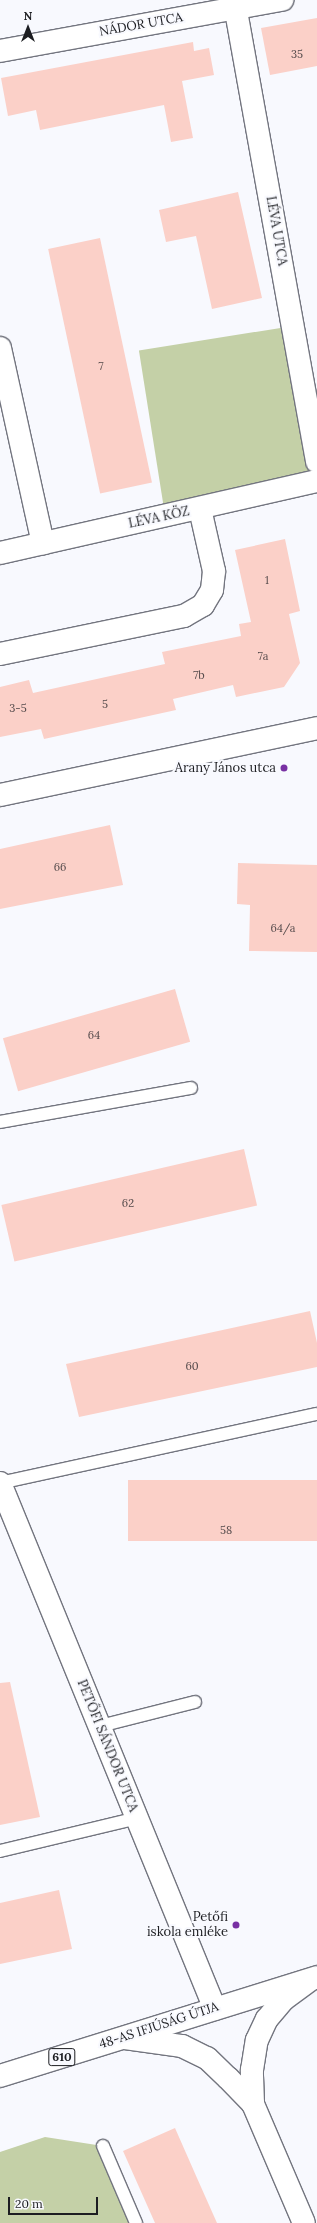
<!DOCTYPE html>
<html>
<head>
<meta charset="utf-8">
<style>
	body { margin:0 }
	#map { position:relative; width:317px; height:2223px; overflow:hidden; background:#f8f9fe; font-family:Lora,serif }
	div>[style] { position:absolute }
	.green>* { inset:0; background:#c4d0a7; transform-origin:0 0 }
	.building>* { inset:0; background:#fbd0c8; transform-origin:0 0 }
	.roads { filter:drop-shadow(1px 0 #73757f) drop-shadow(-1px 0 #73757f) drop-shadow(0 1px #73757f) drop-shadow(0 -1px #73757f) }
	.lane>* { height:12px; margin:-6px; padding:0 6px; transform-origin:6px; border-radius:6px; background:#fff }
	.street>* { height:22px; margin:-11px; padding:0 11px; transform-origin:11px; border-radius:11px; background:#fff }
	.primary>* { height:22px; margin:-11px; padding:0 11px; transform-origin:11px; border-radius:11px; background:#fff }
	.dots>* { width:11px; height:11px; translate:-50% -50%; box-sizing:border-box; border:2px solid #f8f9fe; border-radius:50% }
	span { translate:-50% -50%; white-space:nowrap; text-align:center; line-height:1.15; -webkit-text-stroke:4px #f8f9fe; paint-order:stroke }
	.number-label { font-size:11px; color:#544a4b }
	.number-label span { -webkit-text-stroke-width:0 }
	.shield-label span { padding:1px 3px; background:#f8f9fe; border:1px solid; border-radius:3px; -webkit-text-stroke-width:0 }
	.shield-label { font-size:12px; color:#1c1d21; font-weight:700 }
	.street-label { font-size:13px; color:#1c1d21 }
	.poi-label { font-size:13px; color:#1c1d21 }
	.right { translate:-100% -50%; text-align:right }
	.north { position:absolute; left:8px; top:8px; width:40px; height:40px; -webkit-text-stroke:3px #f8f9fe; paint-order:stroke; rotate:0deg; font-size:11px; font-weight:700; line-height:16px; text-align:center; color:#1c1d21 }
	.north::after { content:''; display:block; margin:auto; width:14px; height:18px; background:#1c1d21; clip-path:polygon(50% 0,100% 100%,50% 72%,0 100%) }
	.scale { position:absolute; left:8px; top:2197px; width:90px; height:18px; box-sizing:border-box; border:2px solid #1c1d21; border-top:0; padding-left:5px; font-size:12px; line-height:14px; white-space:nowrap; color:#1c1d21; -webkit-text-stroke:3px #f8f9fe; paint-order:stroke }
</style>
</head>
<body>
<div id="map">
	<div class="green">
		<div style="left:293px;top:326px;width:157px;height:156px;rotate:81deg"></div>
		<div style="clip-path:polygon(45px 2137px,103px 2146px,136px 2223px,0 2223px,0 2152px)"></div>
	</div>
	<div class="building">
		<div style="clip-path:polygon(317px 18px,317px 66px,270px 75px,261px 28px)"></div>
		<div style="clip-path:polygon(193px 42px,194px 51px,209px 48px,214px 75px,182px 81px,193px 138px,171px 142px,164px 105px,40px 130px,36px 110px,8px 116px,1px 78px)"></div>
		<div style="clip-path:polygon(238px 192px,262px 298px,212px 309px,196px 236px,166px 242px,159px 210px)"></div>
		<div style="left:100px;top:238px;width:250px;height:53px;rotate:78deg"></div>
		<div style="clip-path:polygon(285px 539px,300px 611px,289px 614px,300px 663px,284px 687px,236px 697px,233px 685px,173px 699px,176px 710px,44px 739px,41px 729px,0 737px,0 687px,29px 680px,33px 693px,165px 664px,162px 652px,241px 636px,239px 624px,251px 622px,235px 550px)"></div>
		<div style="clip-path:polygon(110px 825px,123px 885px,0 909px,0 849px)"></div>
		<div style="clip-path:polygon(238px 863px,317px 865px,317px 952px,249px 951px,250px 905px,237px 904px)"></div>
		<div style="left:175px;top:989px;width:55px;height:179px;rotate:74deg"></div>
		<div style="left:244px;top:1149px;width:58px;height:249px;rotate:77deg"></div>
		<div style="clip-path:polygon(310px 1311px,317px 1343px,317px 1367px,79px 1417px,66px 1364px)"></div>
		<div style="left:317px;top:1480px;width:61px;height:189px;rotate:90deg"></div>
		<div style="clip-path:polygon(10px 1682px,40px 1817px,0 1825px,0 1683px)"></div>
		<div style="clip-path:polygon(59px 1890px,72px 1949px,0 1964px,0 1903px)"></div>
		<div style="clip-path:polygon(175px 2128px,197px 2178px,217px 2223px,155px 2223px,123px 2151px)"></div>
	</div>
	<div class="roads">
		<div class="lane">
			<div style="left:0;top:1122px;width:194px;rotate:-10.1deg"></div>
			<div style="left:0;top:1483px;width:324px;rotate:-12.3deg"></div>
			<div style="left:100px;top:1726px;width:98px;rotate:-14.2deg"></div>
			<div style="left:0;top:1851px;width:141px;rotate:-13.5deg"></div>
			<div style="left:103px;top:2146px;width:84px;rotate:66.8deg"></div>
		</div>
		<div class="street">
			<div style="left:234px;top:0;width:469px;rotate:79.8deg"></div>
			<div style="left:0;top:51px;width:287px;rotate:-10.3deg"></div>
			<div style="left:0;top:348px;width:200px;rotate:77.6deg"></div>
			<div style="left:0;top:553px;width:325px;rotate:-12.8deg"></div>
			<div style="left:0;top:654px;width:188px;rotate:-11.7deg"></div>
			<div style="left:184px;top:616px;width:22px;rotate:-30deg"></div>
			<div style="left:203px;top:605px;width:17px;rotate:-59deg"></div>
			<div style="left:212px;top:590px;width:19px;rotate:-84deg"></div>
			<div style="left:214px;top:571px;width:64px;rotate:-102.7deg"></div>
			<div style="left:0;top:795px;width:324px;rotate:-11.9deg"></div>
			<div style="left:0;top:1483px;width:568px;rotate:67.77deg"></div>
			<div style="left:125px;top:2038px;width:58px;rotate:8deg"></div>
			<div style="left:182px;top:2046px;width:28px;rotate:26deg"></div>
			<div style="left:207px;top:2058px;width:29px;rotate:44deg"></div>
			<div style="left:228px;top:2078px;width:36px;rotate:46deg"></div>
			<div style="left:253px;top:2104px;width:129px;rotate:66.8deg"></div>
			<div style="left:253px;top:2104px;width:34px;rotate:-92deg"></div>
			<div style="left:252px;top:2070px;width:30px;rotate:-81deg"></div>
			<div style="left:257px;top:2040px;width:23px;rotate:-65deg"></div>
			<div style="left:267px;top:2019px;width:26px;rotate:-50deg"></div>
			<div style="left:284px;top:1999px;width:29px;rotate:-36deg"></div>
		</div>
		<div class="primary">
			<div style="left:0;top:2076px;width:332px;rotate:-17.3deg"></div>
		</div>
	</div>
	<div class="dots">
		<div style="left:284px;top:768px;background:#7830a3"></div>
		<div style="left:236px;top:1925px;background:#7830a3"></div>
	</div>
	<div class="number-label">
		<span style="left:297px;top:54px">35</span>
		<span style="left:101px;top:366px">7</span>
		<span style="left:267px;top:580px">1</span>
		<span style="left:263px;top:656px">7a</span>
		<span style="left:199px;top:675px">7b</span>
		<span style="left:105px;top:704px">5</span>
		<span style="left:18px;top:708px">3-5</span>
		<span style="left:60px;top:867px">66</span>
		<span style="left:283px;top:928px">64/a</span>
		<span style="left:94px;top:1035px">64</span>
		<span style="left:128px;top:1203px">62</span>
		<span style="left:192px;top:1366px">60</span>
		<span style="left:226px;top:1530px">58</span>
	</div>
	<div class="shield-label">
		<span style="left:62px;top:2057px">610</span>
	</div>
	<div class="street-label">
		<span style="left:141px;top:25px;rotate:-10deg">NÁDOR UTCA</span>
		<span style="left:276px;top:231px;rotate:80deg">LÉVA UTCA</span>
		<span style="left:159px;top:518px;rotate:-12deg">LÉVA KÖZ</span>
		<span style="left:107px;top:1746px;rotate:68deg">PETŐFI SÁNDOR UTCA</span>
		<span style="left:159px;top:2026px;rotate:-18deg">48-AS IFJÚSÁG ÚTJA</span>
	</div>
	<div class="poi-label">
		<span class="right" style="left:276px;top:768px">Arany János utca</span>
		<span class="right" style="left:228px;top:1925px">Petőfi<br>iskola emléke</span>
	</div>
	<div class="north">N</div>
	<div class="scale">20 m</div>
</div>
</body>
</html>
